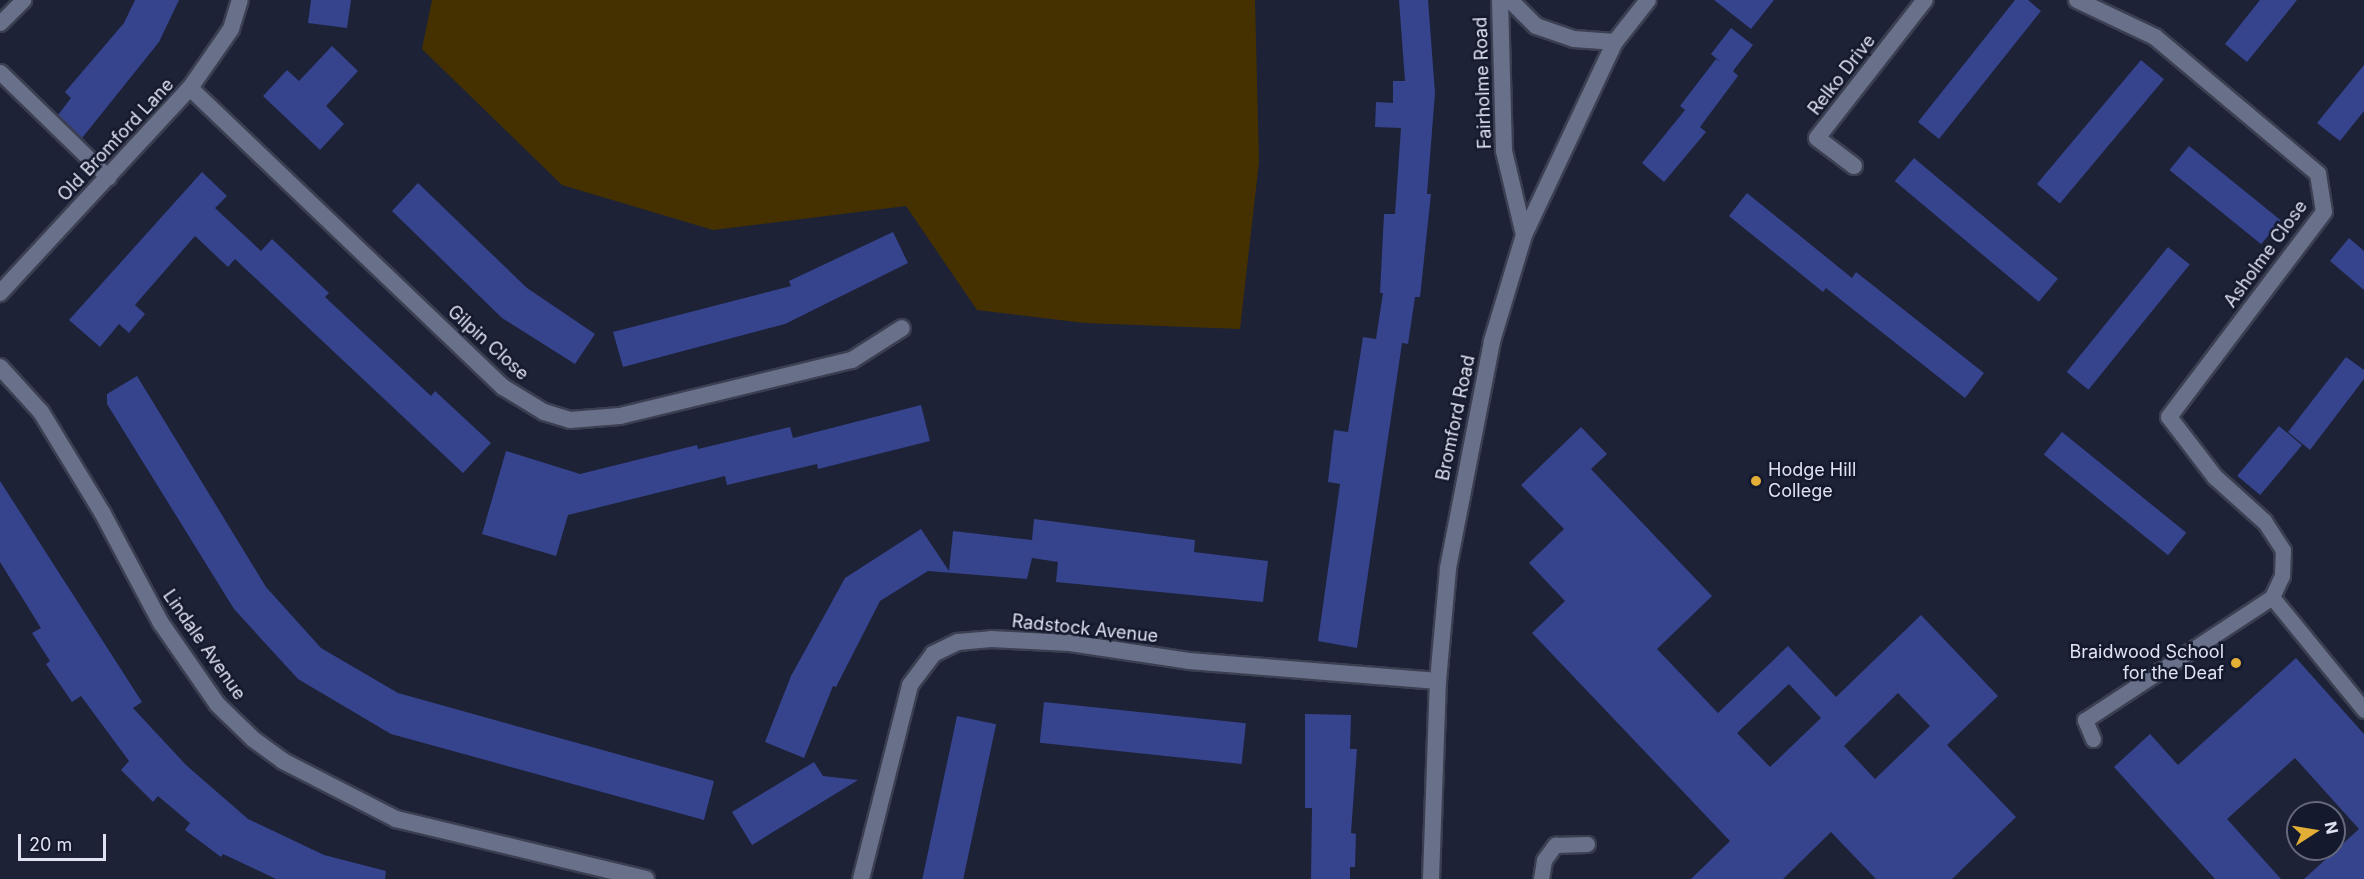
<!DOCTYPE html>
<html>
<head>
<meta charset="utf-8">
<style>
	body { margin:0 }
	#map { position:relative; width:2364px; height:879px; overflow:hidden; background:#1d2237; font-family:Inter,sans-serif }
	div>[style] { position:absolute }
	.green>* { inset:0; background:#453100 }
	.building>* { inset:0; background:#36438d; transform-origin:0 0 }
	.roads { filter:drop-shadow(2px 0 #3b3f51) drop-shadow(-2px 0 #3b3f51) drop-shadow(0 2px #3b3f51) drop-shadow(0 -2px #3b3f51) }
	.service>* { height:15px; margin:-7.5px; padding:0 7.5px; transform-origin:7.5px; border-radius:7.5px; background:#69718a }
	.minor>* { height:16px; margin:-8px; padding:0 8px; transform-origin:8px; border-radius:8px; background:#69718a }
	.tertiary>* { height:16px; margin:-8px; padding:0 8px; transform-origin:8px; border-radius:8px; background:#69718a }
	.dots>* { width:16px; height:16px; translate:-50% -50%; box-sizing:border-box; border:3px solid #14192d; border-radius:50% }
	span { translate:-50% -50%; white-space:nowrap; text-align:center; line-height:1.15; -webkit-text-stroke:5px #14192d; paint-order:stroke }
	.street-label { font-size:18px; color:#dee2f1 }
	.poi-label { font-size:18px; color:#dee2f1 }
	.left { translate:0 -50%; text-align:left }
	.right { translate:-100% -50%; text-align:right }
	.north { position:absolute; left:2286px; top:801px; width:60px; height:60px; box-sizing:border-box; background:#14192d; border:2px solid #65697b; border-radius:50%; rotate:78deg; font-size:16px; font-weight:700; line-height:24px; text-align:center; color:#dee2f1 }
	.north::after { content:''; display:block; margin:auto; width:21px; height:27px; background:#e3ae35; clip-path:polygon(50% 0,100% 100%,50% 72%,0 100%) }
	.scale { position:absolute; left:18px; top:834px; width:88px; height:27px; box-sizing:border-box; border:3px solid #dee2f1; border-top:0; padding-left:8px; font-size:18px; line-height:21px; white-space:nowrap; color:#dee2f1; -webkit-text-stroke:4px #14192d; paint-order:stroke }
</style>
</head>
<body>
<div id="map">
	<div class="green">
		<div style="clip-path:polygon(432px 0,1255px 0,1259px 162px,1240px 329px,1085px 323px,977px 310px,906px 206px,713px 230px,562px 185px,422px 49px)"></div>
	</div>
	<div class="building">
		<div style="clip-path:polygon(135px 0,179px 0,159px 42px,82px 138px,58px 115px,71px 98px,65px 92px,124px 23px)"></div>
		<div style="clip-path:polygon(311px 0,351px 0,347px 28px,308px 23px)"></div>
		<div style="clip-path:polygon(1399px 0,1428px 0,1435px 93px,1427px 194px,1431px 194px,1420px 297px,1415px 297px,1408px 344px,1402px 343px,1357px 648px,1318px 641px,1340px 484px,1328px 482px,1334px 430px,1348px 432px,1363px 337px,1376px 339px,1383px 293px,1380px 293px,1384px 214px,1395px 214px,1401px 128px,1375px 127px,1376px 102px,1393px 103px,1393px 81px,1405px 81px)"></div>
		<div style="clip-path:polygon(1714px 0,1774px 0,1751px 29px)"></div>
		<div style="clip-path:polygon(2015px 0,2028px 0,2041px 11px,1939px 139px,1918px 122px)"></div>
		<div style="clip-path:polygon(2260px 0,2297px 0,2247px 62px,2225px 44px)"></div>
		<div style="clip-path:polygon(1731px 28px,1753px 45px,1733px 71px,1738px 76px,1700px 127px,1706px 132px,1664px 182px,1642px 163px,1685px 110px,1680px 106px,1716px 59px,1722px 63px,1711px 54px)"></div>
		<div style="clip-path:polygon(332px 46px,358px 71px,326px 106px,344px 124px,320px 150px,263px 96px,287px 70px,299px 81px)"></div>
		<div style="left:2141px;top:60px;width:30px;height:162px;rotate:40deg"></div>
		<div style="clip-path:polygon(2364px 65px,2364px 111px,2340px 141px,2317px 123px)"></div>
		<div style="left:2189px;top:146px;width:118px;height:31px;rotate:39deg"></div>
		<div style="left:1914px;top:158px;width:188px;height:30px;rotate:40deg"></div>
		<div style="clip-path:polygon(202px 172px,227px 196px,215px 208px,261px 251px,272px 239px,329px 293px,325px 297px,431px 396px,435px 391px,491px 443px,463px 473px,235px 259px,228px 267px,195px 236px,135px 305px,145px 314px,129px 333px,119px 324px,100px 347px,69px 320px)"></div>
		<div style="clip-path:polygon(418px 183px,527px 288px,595px 334px,575px 364px,502px 318px,392px 211px)"></div>
		<div style="clip-path:polygon(1747px 193px,1852px 278px,1856px 272px,1984px 373px,1965px 398px,1826px 288px,1823px 292px,1729px 216px)"></div>
		<div style="clip-path:polygon(893px 232px,908px 263px,785px 324px,623px 367px,613px 332px,791px 286px,789px 281px)"></div>
		<div style="clip-path:polygon(2349px 238px,2364px 251px,2364px 290px,2330px 261px)"></div>
		<div style="left:2168px;top:247px;width:28px;height:161px;rotate:39deg"></div>
		<div style="clip-path:polygon(2346px 357px,2364px 370px,2364px 379px,2310px 450px,2288px 432px)"></div>
		<div style="clip-path:polygon(137px 376px,266px 587px,321px 648px,398px 693px,714px 781px,704px 820px,391px 734px,298px 679px,234px 609px,107px 404px,107px 394px)"></div>
		<div style="clip-path:polygon(921px 405px,930px 441px,818px 469px,817px 464px,727px 485px,725px 476px,568px 515px,556px 556px,482px 534px,506px 451px,580px 474px,697px 445px,698px 449px,790px 427px,793px 438px)"></div>
		<div style="left:2279px;top:426px;width:30px;height:65px;rotate:40deg"></div>
		<div style="clip-path:polygon(evenodd,1581px 427px,1607px 454px,1591px 469px,1712px 596px,1657px 649px,1718px 713px,1788px 646px,1836px 697px,1921px 615px,1998px 696px,1947px 745px,2016px 817px,1952px 879px,1876px 879px,1831px 832px,1783px 879px,1691px 879px,1730px 841px,1532px 633px,1565px 601px,1529px 563px,1564px 529px,1521px 485px,1581px 427px,1789px 684px,1821px 718px,1770px 767px,1737px 733px,1789px 684px,1581px 427px,1898px 693px,1930px 726px,1875px 779px,1844px 746px,1898px 693px)"></div>
		<div style="left:2062px;top:432px;width:160px;height:29px;rotate:39deg"></div>
		<div style="clip-path:polygon(0 481px,142px 702px,133px 708px,186px 765px,248px 819px,324px 855px,386px 871px,385px 879px,276px 879px,223px 854px,221px 857px,185px 830px,190px 823px,158px 796px,153px 802px,121px 770px,129px 761px,81px 696px,72px 702px,46px 664px,50px 661px,32px 633px,41px 628px,0 562px)"></div>
		<div style="clip-path:polygon(1034px 519px,1195px 540px,1194px 552px,1268px 561px,1263px 602px,1056px 582px,1058px 562px,1032px 558px,1027px 579px,928px 571px,880px 601px,836px 687px,833px 686px,804px 758px,765px 742px,791px 676px,845px 578px,921px 529px,949px 571px,953px 531px,1032px 540px)"></div>
		<div style="clip-path:polygon(2296px 658px,2364px 734px,2364px 879px,2304px 879px,2359px 829px,2295px 758px,2227px 819px,2281px 879px,2215px 879px,2114px 767px,2150px 734px,2178px 765px)"></div>
		<div style="left:1044px;top:702px;width:203px;height:41px;rotate:6deg"></div>
		<div style="clip-path:polygon(1305px 714px,1351px 715px,1350px 749px,1357px 749px,1351px 833px,1356px 834px,1355px 867px,1350px 867px,1350px 879px,1311px 879px,1312px 808px,1305px 808px)"></div>
		<div style="left:957px;top:716px;width:40px;height:167px;rotate:12deg"></div>
		<div style="clip-path:polygon(814px 762px,823px 776px,858px 780px,752px 845px,732px 812px)"></div>
	</div>
	<div class="roads">
		<div class="service">
			<div style="left:0;top:23px;width:33px;rotate:-45deg"></div>
			<div style="left:0;top:72px;width:151px;rotate:44.2deg"></div>
			<div style="left:2272px;top:597px;width:146px;rotate:50.8deg"></div>
			<div style="left:2093px;top:739px;width:21px;rotate:-113deg"></div>
			<div style="left:2085px;top:720px;width:224px;rotate:-33.3deg"></div>
			<div style="left:2272px;top:597px;width:23px;rotate:-65deg"></div>
			<div style="left:2282px;top:576px;width:26px;rotate:-88deg"></div>
			<div style="left:2283px;top:550px;width:33px;rotate:-123deg"></div>
			<div style="left:1541px;top:879px;width:19px;rotate:-81deg"></div>
			<div style="left:1544px;top:860px;width:19px;rotate:-54deg"></div>
			<div style="left:1555px;top:845px;width:32px;rotate:-2deg"></div>
		</div>
		<div class="minor">
			<div style="left:1500px;top:0;width:151px;rotate:88.5deg"></div>
			<div style="left:1504px;top:151px;width:86px;rotate:76.6deg"></div>
			<div style="left:1510px;top:0;width:37px;rotate:45deg"></div>
			<div style="left:1536px;top:26px;width:40px;rotate:18.9deg"></div>
			<div style="left:1574px;top:39px;width:41px;rotate:4.2deg"></div>
			<div style="left:2077px;top:0;width:86px;rotate:25.4deg"></div>
			<div style="left:2155px;top:37px;width:213px;rotate:40deg"></div>
			<div style="left:2318px;top:174px;width:38px;rotate:81deg"></div>
			<div style="left:2324px;top:212px;width:257px;rotate:127.1deg"></div>
			<div style="left:2169px;top:417px;width:76px;rotate:52.5deg"></div>
			<div style="left:2215px;top:477px;width:67px;rotate:42deg"></div>
			<div style="left:190px;top:88px;width:433px;rotate:43.7deg"></div>
			<div style="left:503px;top:387px;width:48px;rotate:31.4deg"></div>
			<div style="left:544px;top:412px;width:27px;rotate:17deg"></div>
			<div style="left:570px;top:420px;width:50px;rotate:-4.6deg"></div>
			<div style="left:620px;top:416px;width:239px;rotate:-13.6deg"></div>
			<div style="left:852px;top:360px;width:59px;rotate:-32.6deg"></div>
			<div style="left:1854px;top:166px;width:46px;rotate:-142.9deg"></div>
			<div style="left:1817px;top:138px;width:175px;rotate:-52deg"></div>
			<div style="left:0;top:293px;width:280px;rotate:-47.2deg"></div>
			<div style="left:190px;top:88px;width:72px;rotate:-55.2deg"></div>
			<div style="left:231px;top:29px;width:30px;rotate:-73deg"></div>
			<div style="left:0;top:367px;width:61px;rotate:47.7deg"></div>
			<div style="left:41px;top:412px;width:119px;rotate:58.7deg"></div>
			<div style="left:103px;top:514px;width:123px;rotate:62deg"></div>
			<div style="left:161px;top:623px;width:98px;rotate:55.3deg"></div>
			<div style="left:217px;top:704px;width:50px;rotate:44.2deg"></div>
			<div style="left:253px;top:739px;width:37px;rotate:36deg"></div>
			<div style="left:283px;top:761px;width:127px;rotate:27.2deg"></div>
			<div style="left:396px;top:819px;width:257px;rotate:13.5deg"></div>
			<div style="left:861px;top:879px;width:200px;rotate:-75.8deg"></div>
			<div style="left:910px;top:685px;width:39px;rotate:-53deg"></div>
			<div style="left:933px;top:654px;width:28px;rotate:-26deg"></div>
			<div style="left:958px;top:642px;width:33px;rotate:-5deg"></div>
			<div style="left:991px;top:639px;width:79px;rotate:2.9deg"></div>
			<div style="left:1070px;top:643px;width:120px;rotate:8.6deg"></div>
			<div style="left:1189px;top:661px;width:250px;rotate:4.6deg"></div>
		</div>
		<div class="tertiary">
			<div style="left:1431px;top:879px;width:198px;rotate:-88deg"></div>
			<div style="left:1438px;top:681px;width:113px;rotate:-84.9deg"></div>
			<div style="left:1448px;top:568px;width:231px;rotate:-79deg"></div>
			<div style="left:1492px;top:341px;width:111px;rotate:-73.2deg"></div>
			<div style="left:1524px;top:235px;width:213px;rotate:-64.8deg"></div>
			<div style="left:1615px;top:42px;width:53px;rotate:-51.8deg"></div>
		</div>
	</div>
	<div class="dots">
		<div style="left:1756px;top:481px;background:#e3ae35"></div>
		<div style="left:2236px;top:663px;background:#e3ae35"></div>
	</div>
	<div class="street-label">
		<span style="left:1842px;top:75px;rotate:-52deg">Relko Drive</span>
		<span style="left:1483px;top:83px;rotate:-92deg">Fairholme Road</span>
		<span style="left:116px;top:140px;rotate:-47deg">Old Bromford Lane</span>
		<span style="left:2266px;top:254px;rotate:-54deg">Asholme Close</span>
		<span style="left:488px;top:343px;rotate:42deg">Gilpin Close</span>
		<span style="left:1456px;top:418px;rotate:-78deg">Bromford Road</span>
		<span style="left:1085px;top:629px;rotate:6deg">Radstock Avenue</span>
		<span style="left:204px;top:645px;rotate:55deg">Lindale Avenue</span>
	</div>
	<div class="poi-label">
		<span class="left" style="left:1768px;top:481px">Hodge Hill<br>College</span>
		<span class="right" style="left:2224px;top:663px">Braidwood School<br>for the Deaf</span>
	</div>
	<div class="north">N</div>
	<div class="scale">20 m</div>
</div>
</body>
</html>
